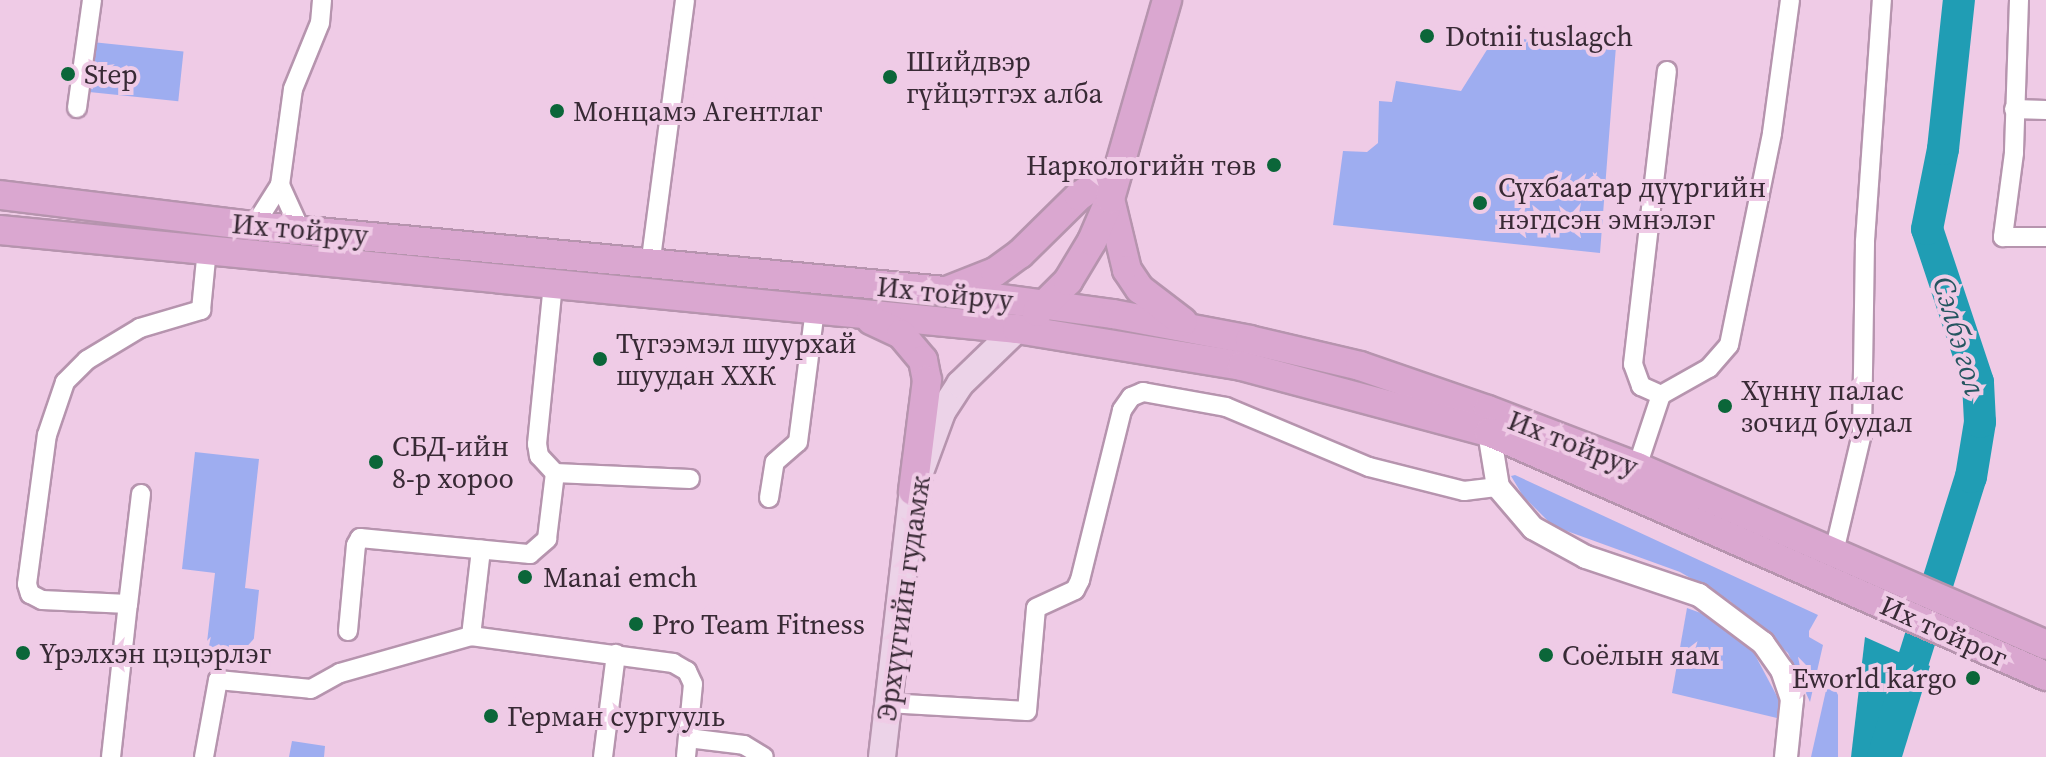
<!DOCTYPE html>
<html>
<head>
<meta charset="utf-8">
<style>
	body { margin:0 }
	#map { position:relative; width:2046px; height:757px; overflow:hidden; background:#efcbe6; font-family:"Source Serif 4",serif }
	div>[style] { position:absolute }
	.green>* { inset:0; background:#9eadf0; transform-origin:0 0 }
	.water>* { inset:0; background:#209db4 }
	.river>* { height:32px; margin:-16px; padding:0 16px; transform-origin:16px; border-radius:16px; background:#209db4 }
	.roads { filter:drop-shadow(2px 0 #b694ae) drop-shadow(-2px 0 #b694ae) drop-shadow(0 2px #b694ae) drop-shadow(0 -2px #b694ae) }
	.minor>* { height:18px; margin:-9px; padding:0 9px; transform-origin:9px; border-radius:9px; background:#fff }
	.tertiary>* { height:22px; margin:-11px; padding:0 11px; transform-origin:11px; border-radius:11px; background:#fff }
	.secondary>* { height:26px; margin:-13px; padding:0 13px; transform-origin:13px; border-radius:13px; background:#ecd3e8 }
	.primary>* { height:28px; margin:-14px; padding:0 14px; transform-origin:14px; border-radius:14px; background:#daa7d0 }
	.dots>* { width:22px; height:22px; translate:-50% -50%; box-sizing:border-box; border:4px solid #efcbe6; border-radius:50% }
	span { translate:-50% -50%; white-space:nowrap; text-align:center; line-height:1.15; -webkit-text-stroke:8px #efcbe6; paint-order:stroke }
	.poi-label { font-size:28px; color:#382a35 }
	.left { translate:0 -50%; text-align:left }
	.right { translate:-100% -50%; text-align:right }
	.street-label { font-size:28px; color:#382a35 }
	.water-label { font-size:30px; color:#255560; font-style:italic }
</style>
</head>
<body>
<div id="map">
	<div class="green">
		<div style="clip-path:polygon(1495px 37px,1616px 46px,1600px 253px,1333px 225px,1343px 151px,1367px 152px,1378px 143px,1379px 101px,1392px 102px,1396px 81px,1461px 91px)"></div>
		<div style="left:92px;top:42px;width:92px;height:50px;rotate:6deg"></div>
		<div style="clip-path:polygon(195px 452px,259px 459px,245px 588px,259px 590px,252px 656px,206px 651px,215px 573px,182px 569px)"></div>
		<div style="clip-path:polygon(1515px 475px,1818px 615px,1809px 631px,1809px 637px,1823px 645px,1810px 702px,1788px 653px,1730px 601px,1680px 572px,1553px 526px,1523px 496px,1511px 476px)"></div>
		<div style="clip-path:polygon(1687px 608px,1709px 616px,1754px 653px,1779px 700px,1777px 718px,1672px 693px)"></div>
		<div style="clip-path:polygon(1829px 677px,1838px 695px,1838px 757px,1811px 757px)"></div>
		<div style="clip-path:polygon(292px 741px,325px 746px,324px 757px,289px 757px)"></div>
	</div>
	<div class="water">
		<div style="clip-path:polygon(1865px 637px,1930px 666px,1902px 757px,1851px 757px)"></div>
	</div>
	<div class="river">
		<div style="left:1883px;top:757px;width:294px;rotate:-72.6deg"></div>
		<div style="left:1971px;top:477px;width:56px;rotate:-80.7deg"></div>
		<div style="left:1980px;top:422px;width:40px;rotate:-92.9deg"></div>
		<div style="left:1978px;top:382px;width:161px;rotate:-108.4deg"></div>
		<div style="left:1927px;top:229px;width:82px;rotate:-78.7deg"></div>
		<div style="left:1943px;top:149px;width:150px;rotate:-83.9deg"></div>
	</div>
	<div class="roads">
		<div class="minor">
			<div style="left:2019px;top:0;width:153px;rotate:91.9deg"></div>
			<div style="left:2014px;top:153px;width:85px;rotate:97.5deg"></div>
			<div style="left:2003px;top:237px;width:43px"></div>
			<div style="left:77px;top:108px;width:109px;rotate:-82.1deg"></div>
			<div style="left:2014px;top:109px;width:32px;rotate:2deg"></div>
			<div style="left:280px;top:185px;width:48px;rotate:65.6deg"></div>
			<div style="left:254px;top:226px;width:49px;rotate:-57.6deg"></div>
			<div style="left:280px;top:185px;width:97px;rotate:-82.3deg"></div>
			<div style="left:293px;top:89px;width:71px;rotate:-67.8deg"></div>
			<div style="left:320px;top:23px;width:23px;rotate:-85deg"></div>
			<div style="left:650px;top:266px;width:268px;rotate:-82.5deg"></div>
			<div style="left:1661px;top:395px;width:22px;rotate:-156deg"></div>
			<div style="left:1641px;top:386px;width:23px;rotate:-110deg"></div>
			<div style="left:1633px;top:364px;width:295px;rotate:-83.4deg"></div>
			<div style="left:1637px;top:467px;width:76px;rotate:-71.6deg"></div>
			<div style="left:1661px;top:395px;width:55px;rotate:-29.4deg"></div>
			<div style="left:1709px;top:368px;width:30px;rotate:-49deg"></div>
			<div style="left:1729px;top:345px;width:216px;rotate:-78.5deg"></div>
			<div style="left:1772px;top:133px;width:134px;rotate:-82.3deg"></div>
			<div style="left:555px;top:473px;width:135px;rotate:2.5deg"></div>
			<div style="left:141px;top:494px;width:111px;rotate:96.7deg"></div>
			<div style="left:128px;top:604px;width:86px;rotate:-177.3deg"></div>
			<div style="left:42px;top:600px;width:13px;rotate:-153deg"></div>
			<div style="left:30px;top:594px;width:10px;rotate:-107deg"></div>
			<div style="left:27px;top:584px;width:150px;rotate:-82.4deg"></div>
			<div style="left:47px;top:435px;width:56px;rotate:-71.2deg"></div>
			<div style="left:65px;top:382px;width:31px;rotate:-45deg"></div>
			<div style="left:87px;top:360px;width:62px;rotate:-31.1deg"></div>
			<div style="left:140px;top:328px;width:64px;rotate:-16.4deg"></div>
			<div style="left:201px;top:310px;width:61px;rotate:-84.4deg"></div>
			<div style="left:769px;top:498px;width:36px;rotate:-81deg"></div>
			<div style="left:775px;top:462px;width:30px;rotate:-41deg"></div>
			<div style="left:798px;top:442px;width:134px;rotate:-82.7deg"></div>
			<div style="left:1834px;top:552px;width:121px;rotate:-76.7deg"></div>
			<div style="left:1862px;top:434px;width:193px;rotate:-89.1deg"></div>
			<div style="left:1865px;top:241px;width:242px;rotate:-86deg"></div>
			<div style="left:348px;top:631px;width:86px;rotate:-84.7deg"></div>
			<div style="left:356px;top:545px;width:8px;rotate:-60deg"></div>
			<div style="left:360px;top:538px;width:171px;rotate:5.4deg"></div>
			<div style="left:530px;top:554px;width:23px;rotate:-41deg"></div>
			<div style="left:547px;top:539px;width:66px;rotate:-83.1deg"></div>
			<div style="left:555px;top:473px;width:23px;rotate:-133deg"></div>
			<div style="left:539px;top:456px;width:12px;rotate:-99deg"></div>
			<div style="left:537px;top:444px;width:160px;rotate:-84.3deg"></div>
			<div style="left:471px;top:636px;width:87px;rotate:-83.4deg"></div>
			<div style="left:887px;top:703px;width:140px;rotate:3.3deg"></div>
			<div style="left:1027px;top:711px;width:103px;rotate:-85deg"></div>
			<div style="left:1036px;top:608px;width:43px;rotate:-24.8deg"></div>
			<div style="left:1075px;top:590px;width:11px;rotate:-63deg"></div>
			<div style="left:1080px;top:580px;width:175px;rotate:-76.1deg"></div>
			<div style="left:1122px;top:410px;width:16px;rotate:-55deg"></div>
			<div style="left:1131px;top:397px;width:13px;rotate:-23deg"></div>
			<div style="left:1143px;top:392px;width:84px;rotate:10.2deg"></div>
			<div style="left:1226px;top:407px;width:155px;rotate:22.8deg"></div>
			<div style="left:1369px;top:467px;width:98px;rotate:14.2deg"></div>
			<div style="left:1464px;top:491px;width:34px;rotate:-7deg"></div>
			<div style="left:688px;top:738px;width:56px;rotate:7.1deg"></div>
			<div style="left:744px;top:745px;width:23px;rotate:31deg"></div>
			<div style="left:111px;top:757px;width:154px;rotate:-83.7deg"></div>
			<div style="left:204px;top:757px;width:78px;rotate:-79.7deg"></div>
			<div style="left:218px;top:680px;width:93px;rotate:5.5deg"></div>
			<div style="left:311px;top:689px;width:33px;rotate:-29deg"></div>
			<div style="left:340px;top:673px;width:136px;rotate:-15.8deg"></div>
			<div style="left:471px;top:636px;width:204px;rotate:7.6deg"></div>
			<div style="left:673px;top:663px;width:16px;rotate:30deg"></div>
			<div style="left:687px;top:671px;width:14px;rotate:65deg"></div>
			<div style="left:693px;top:684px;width:73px;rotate:95.5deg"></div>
			<div style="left:603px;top:757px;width:104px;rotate:-82.8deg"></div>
		</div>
		<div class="tertiary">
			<div style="left:1489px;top:432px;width:56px;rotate:80.7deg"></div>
			<div style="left:1498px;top:487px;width:54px;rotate:49.5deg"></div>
			<div style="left:1533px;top:528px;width:60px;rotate:28.7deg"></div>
			<div style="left:1586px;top:557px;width:119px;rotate:18.6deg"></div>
			<div style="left:1699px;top:595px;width:80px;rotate:36.9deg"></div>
			<div style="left:1763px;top:643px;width:33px;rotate:55deg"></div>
			<div style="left:1782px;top:670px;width:31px;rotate:71deg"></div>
			<div style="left:1792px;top:699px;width:58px;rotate:95.9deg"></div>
		</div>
		<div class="secondary">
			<div style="left:882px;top:757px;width:268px;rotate:-83.4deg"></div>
			<div style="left:913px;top:491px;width:84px;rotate:-69.8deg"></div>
			<div style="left:942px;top:412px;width:33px;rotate:-57deg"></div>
			<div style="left:960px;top:384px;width:79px;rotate:-44deg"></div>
		</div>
		<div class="primary">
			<div style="left:0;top:195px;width:256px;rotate:7deg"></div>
			<div style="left:254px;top:226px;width:693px;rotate:5.38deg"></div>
			<div style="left:944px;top:291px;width:171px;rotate:7.8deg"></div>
			<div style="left:1113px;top:314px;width:139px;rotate:10.7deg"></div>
			<div style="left:1250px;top:340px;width:113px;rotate:13.3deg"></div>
			<div style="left:1360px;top:366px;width:135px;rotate:19deg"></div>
			<div style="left:1488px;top:410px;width:160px;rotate:20.9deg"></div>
			<div style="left:1637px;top:467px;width:446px;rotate:23.5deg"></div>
			<div style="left:1110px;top:199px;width:73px;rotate:76.5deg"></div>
			<div style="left:1127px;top:270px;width:23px;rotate:56deg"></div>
			<div style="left:1140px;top:289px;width:54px;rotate:37.5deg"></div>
			<div style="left:0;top:230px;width:1022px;rotate:5.56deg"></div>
			<div style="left:1017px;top:329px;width:228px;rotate:9.3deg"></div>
			<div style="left:1242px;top:366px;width:256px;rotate:15deg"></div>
			<div style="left:1489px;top:432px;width:608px;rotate:23.66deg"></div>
			<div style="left:949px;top:290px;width:49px;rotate:-21.4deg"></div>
			<div style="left:995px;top:272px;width:31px;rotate:-36deg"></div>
			<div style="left:1020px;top:254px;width:83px;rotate:-44.5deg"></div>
			<div style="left:1079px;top:196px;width:48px;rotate:-34deg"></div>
			<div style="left:1037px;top:312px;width:44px;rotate:-45deg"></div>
			<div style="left:1068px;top:281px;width:47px;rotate:-59deg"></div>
			<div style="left:1092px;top:241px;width:46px;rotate:-66.8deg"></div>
			<div style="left:1110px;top:199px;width:207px;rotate:-74deg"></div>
			<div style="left:871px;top:320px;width:33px;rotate:25deg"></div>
			<div style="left:901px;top:334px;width:34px;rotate:50deg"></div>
			<div style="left:923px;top:360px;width:20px;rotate:79deg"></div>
			<div style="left:927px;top:380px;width:112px;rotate:97.2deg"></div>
		</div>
	</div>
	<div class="dots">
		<div style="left:1427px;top:36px;background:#0b6639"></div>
		<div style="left:68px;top:74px;background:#0b6639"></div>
		<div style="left:890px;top:77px;background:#0b6639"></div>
		<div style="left:557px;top:111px;background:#0b6639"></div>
		<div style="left:1274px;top:165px;background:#0b6639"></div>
		<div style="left:1480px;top:203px;background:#0b6639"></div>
		<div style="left:600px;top:359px;background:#0b6639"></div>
		<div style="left:1725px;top:406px;background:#0b6639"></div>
		<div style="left:376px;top:462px;background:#0b6639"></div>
		<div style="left:525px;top:577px;background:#0b6639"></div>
		<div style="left:636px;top:624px;background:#0b6639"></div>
		<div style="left:23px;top:653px;background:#0b6639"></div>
		<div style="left:1546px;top:655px;background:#0b6639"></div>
		<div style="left:1973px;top:678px;background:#0b6639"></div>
		<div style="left:491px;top:716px;background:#0b6639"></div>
	</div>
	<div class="poi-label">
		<span class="left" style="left:1445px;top:36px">Dotnii tuslagch</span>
		<span class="left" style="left:906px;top:77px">Шийдвэр<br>гүйцэтгэх алба</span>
		<span class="left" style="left:84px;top:74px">Step</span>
		<span class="left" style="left:573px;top:111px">Монцамэ Агентлаг</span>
		<span class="right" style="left:1256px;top:165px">Наркологийн төв</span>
		<span class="left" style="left:1498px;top:203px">Сүхбаатар дүүргийн<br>нэгдсэн эмнэлэг</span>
		<span class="left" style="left:616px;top:359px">Түгээмэл шуурхай<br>шуудан ХХК</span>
		<span class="left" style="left:1741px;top:406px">Хүннү палас<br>зочид буудал</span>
		<span class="left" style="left:392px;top:462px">СБД-ийн<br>8-р хороо</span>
		<span class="left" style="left:543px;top:577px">Manai emch</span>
		<span class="left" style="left:652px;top:624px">Pro Team Fitness</span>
		<span class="left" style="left:39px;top:653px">Үрэлхэн цэцэрлэг</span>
		<span class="left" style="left:1562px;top:655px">Соёлын яам</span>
		<span class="right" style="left:1957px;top:678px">Eworld kargo</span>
		<span class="left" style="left:507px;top:716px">Герман сургууль</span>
	</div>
	<div class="street-label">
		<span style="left:300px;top:229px;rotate:5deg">Их тойруу</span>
		<span style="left:945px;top:293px;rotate:6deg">Их тойруу</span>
		<span style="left:1573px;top:443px;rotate:21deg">Их тойруу</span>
		<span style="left:903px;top:598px;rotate:-82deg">Эрхүүгийн гудамж</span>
		<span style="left:1944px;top:631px;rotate:24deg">Их тойрог</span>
	</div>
	<div class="water-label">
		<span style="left:1959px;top:336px;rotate:74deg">Сэлбэ гол</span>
	</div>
</div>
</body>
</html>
